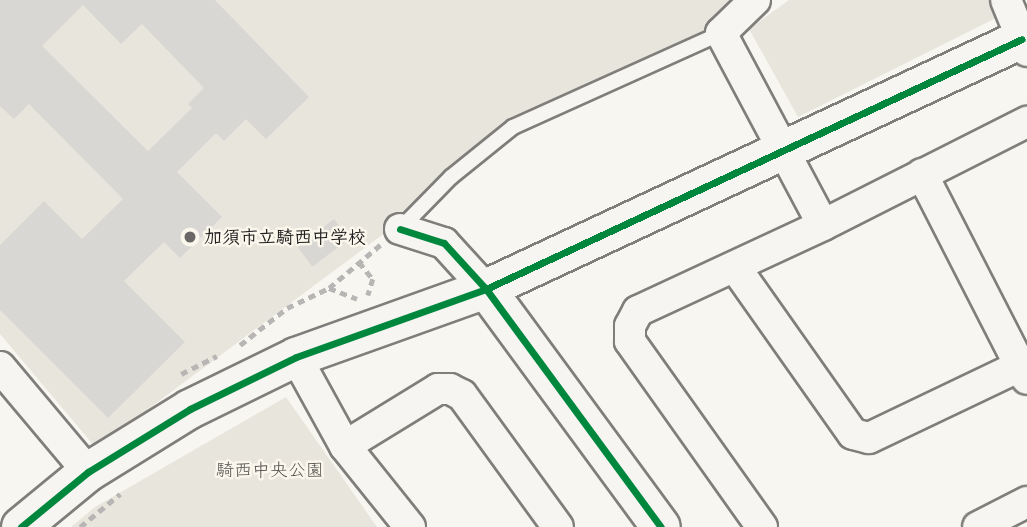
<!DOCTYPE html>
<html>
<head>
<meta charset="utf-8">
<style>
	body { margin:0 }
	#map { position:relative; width:1027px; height:527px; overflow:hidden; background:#f8f6f0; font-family:"Shantell Sans","Klee One",sans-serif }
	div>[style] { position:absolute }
	.built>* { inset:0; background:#e8e5dd }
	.building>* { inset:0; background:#d9d7d3; transform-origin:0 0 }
	.path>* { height:4.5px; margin-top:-2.25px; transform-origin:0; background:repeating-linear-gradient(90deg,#b7b6b4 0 7px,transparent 0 12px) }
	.roads { filter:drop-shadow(2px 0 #7f7e7b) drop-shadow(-2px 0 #7f7e7b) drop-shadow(0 2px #7f7e7b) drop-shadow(0 -2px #7f7e7b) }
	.lane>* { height:14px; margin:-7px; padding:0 7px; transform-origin:7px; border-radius:7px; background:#f6f5f1 }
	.street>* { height:30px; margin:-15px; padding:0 15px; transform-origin:15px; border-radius:15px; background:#f6f5f1 }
	.secondary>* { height:38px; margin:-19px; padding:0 19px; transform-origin:19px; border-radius:19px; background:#f6f5f1 }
	.cycleway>* { height:7px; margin:-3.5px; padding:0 3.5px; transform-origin:3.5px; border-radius:3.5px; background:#00873e }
	.dots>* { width:19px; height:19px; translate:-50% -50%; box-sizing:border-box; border:4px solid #fbf7ec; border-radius:50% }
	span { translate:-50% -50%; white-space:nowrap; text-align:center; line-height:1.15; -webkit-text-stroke:5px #fbf7ec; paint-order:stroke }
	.poi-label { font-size:18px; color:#1c1c1c; font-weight:700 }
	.left { translate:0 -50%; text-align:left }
	.park-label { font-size:18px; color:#555451 }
</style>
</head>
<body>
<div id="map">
	<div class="built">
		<div style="clip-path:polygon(0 0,755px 0,715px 39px,511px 139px,96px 448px,0 334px)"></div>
		<div style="clip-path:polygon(789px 0,991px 0,998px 17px,798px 117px,749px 29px)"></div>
		<div style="clip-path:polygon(286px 397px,377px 527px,71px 527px,95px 507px)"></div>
	</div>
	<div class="building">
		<div style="clip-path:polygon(evenodd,0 0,215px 0,309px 97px,266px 139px,246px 119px,224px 141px,216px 133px,177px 172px,222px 217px,180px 258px,164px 242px,124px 281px,185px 342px,108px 418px,0 310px,0 245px,44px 201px,82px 239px,123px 199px,29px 104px,14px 119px,0 106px,0 0,83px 5px,121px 44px,142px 24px,204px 88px,188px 104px,192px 108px,148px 151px,42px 46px,83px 5px)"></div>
		<div style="left:334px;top:219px;width:25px;height:46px;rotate:53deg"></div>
	</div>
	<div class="path">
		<div style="left:359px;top:262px;width:22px;rotate:51deg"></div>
		<div style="left:373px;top:279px;width:17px;rotate:107deg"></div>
		<div style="left:329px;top:288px;width:30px;rotate:21deg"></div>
		<div style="left:240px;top:345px;width:60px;rotate:-38.2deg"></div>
		<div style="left:287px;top:308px;width:47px;rotate:-25.5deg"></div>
		<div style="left:329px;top:288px;width:67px;rotate:-40.1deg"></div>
		<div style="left:181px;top:374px;width:40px;rotate:-26.6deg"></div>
		<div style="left:80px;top:527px;width:52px;rotate:-39.5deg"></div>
	</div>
	<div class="roads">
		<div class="lane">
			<div style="left:400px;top:229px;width:73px;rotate:-45.6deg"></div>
			<div style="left:451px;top:177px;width:80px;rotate:-38.9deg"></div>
			<div style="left:513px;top:127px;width:228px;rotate:-24.3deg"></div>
		</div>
		<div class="street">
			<div style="left:755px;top:0;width:47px;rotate:135.9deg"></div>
			<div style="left:721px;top:33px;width:217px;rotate:62deg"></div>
			<div style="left:1006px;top:0;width:55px;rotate:67.6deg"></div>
			<div style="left:922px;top:174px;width:230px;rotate:62.9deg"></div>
			<div style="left:400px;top:229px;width:46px;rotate:17.7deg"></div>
			<div style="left:444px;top:243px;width:62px;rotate:47.6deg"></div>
			<div style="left:735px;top:267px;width:204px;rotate:54.8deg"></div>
			<div style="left:853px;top:434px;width:16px;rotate:14deg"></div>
			<div style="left:869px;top:438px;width:167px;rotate:-25.5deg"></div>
			<div style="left:296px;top:357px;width:102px;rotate:61.2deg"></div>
			<div style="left:345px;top:446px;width:104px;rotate:51.3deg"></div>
			<div style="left:0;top:367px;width:137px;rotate:50deg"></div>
			<div style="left:345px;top:446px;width:109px;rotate:-31.5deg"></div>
			<div style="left:438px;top:389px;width:12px"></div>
			<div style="left:450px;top:389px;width:13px;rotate:27deg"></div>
			<div style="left:462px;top:395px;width:163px;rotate:54deg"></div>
			<div style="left:762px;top:527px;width:228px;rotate:-125.4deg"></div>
			<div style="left:630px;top:341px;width:15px;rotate:-90deg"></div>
			<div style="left:630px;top:326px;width:17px;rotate:-62deg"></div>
			<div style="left:638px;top:311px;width:204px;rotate:-24.9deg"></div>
			<div style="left:823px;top:225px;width:229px;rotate:-26.8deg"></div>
			<div style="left:978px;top:527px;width:55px;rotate:-27deg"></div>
		</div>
		<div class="secondary">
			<div style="left:486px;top:289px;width:295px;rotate:53.7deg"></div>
			<div style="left:21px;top:527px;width:87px;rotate:-39.4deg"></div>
			<div style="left:88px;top:472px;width:120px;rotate:-31.7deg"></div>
			<div style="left:190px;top:409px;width:118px;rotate:-26.1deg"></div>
			<div style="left:296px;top:357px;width:202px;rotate:-19.7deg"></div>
			<div style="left:486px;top:289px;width:591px;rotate:-25.01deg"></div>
		</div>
	</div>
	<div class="cycleway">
		<div style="left:400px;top:229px;width:46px;rotate:17.7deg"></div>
		<div style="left:444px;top:243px;width:62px;rotate:47.6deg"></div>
		<div style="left:486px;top:289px;width:295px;rotate:53.7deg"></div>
		<div style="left:21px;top:527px;width:87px;rotate:-39.4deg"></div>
		<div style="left:88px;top:472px;width:120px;rotate:-31.7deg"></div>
		<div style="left:190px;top:409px;width:118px;rotate:-26.1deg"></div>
		<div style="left:296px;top:357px;width:202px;rotate:-19.7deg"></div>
		<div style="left:486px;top:289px;width:591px;rotate:-25.01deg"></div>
	</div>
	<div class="dots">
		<div style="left:190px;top:237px;background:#696866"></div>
	</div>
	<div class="poi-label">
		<span class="left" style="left:204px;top:237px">加須市立騎西中学校</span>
	</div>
	<div class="park-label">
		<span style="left:270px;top:470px">騎西中央公園</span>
	</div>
</div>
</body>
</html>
